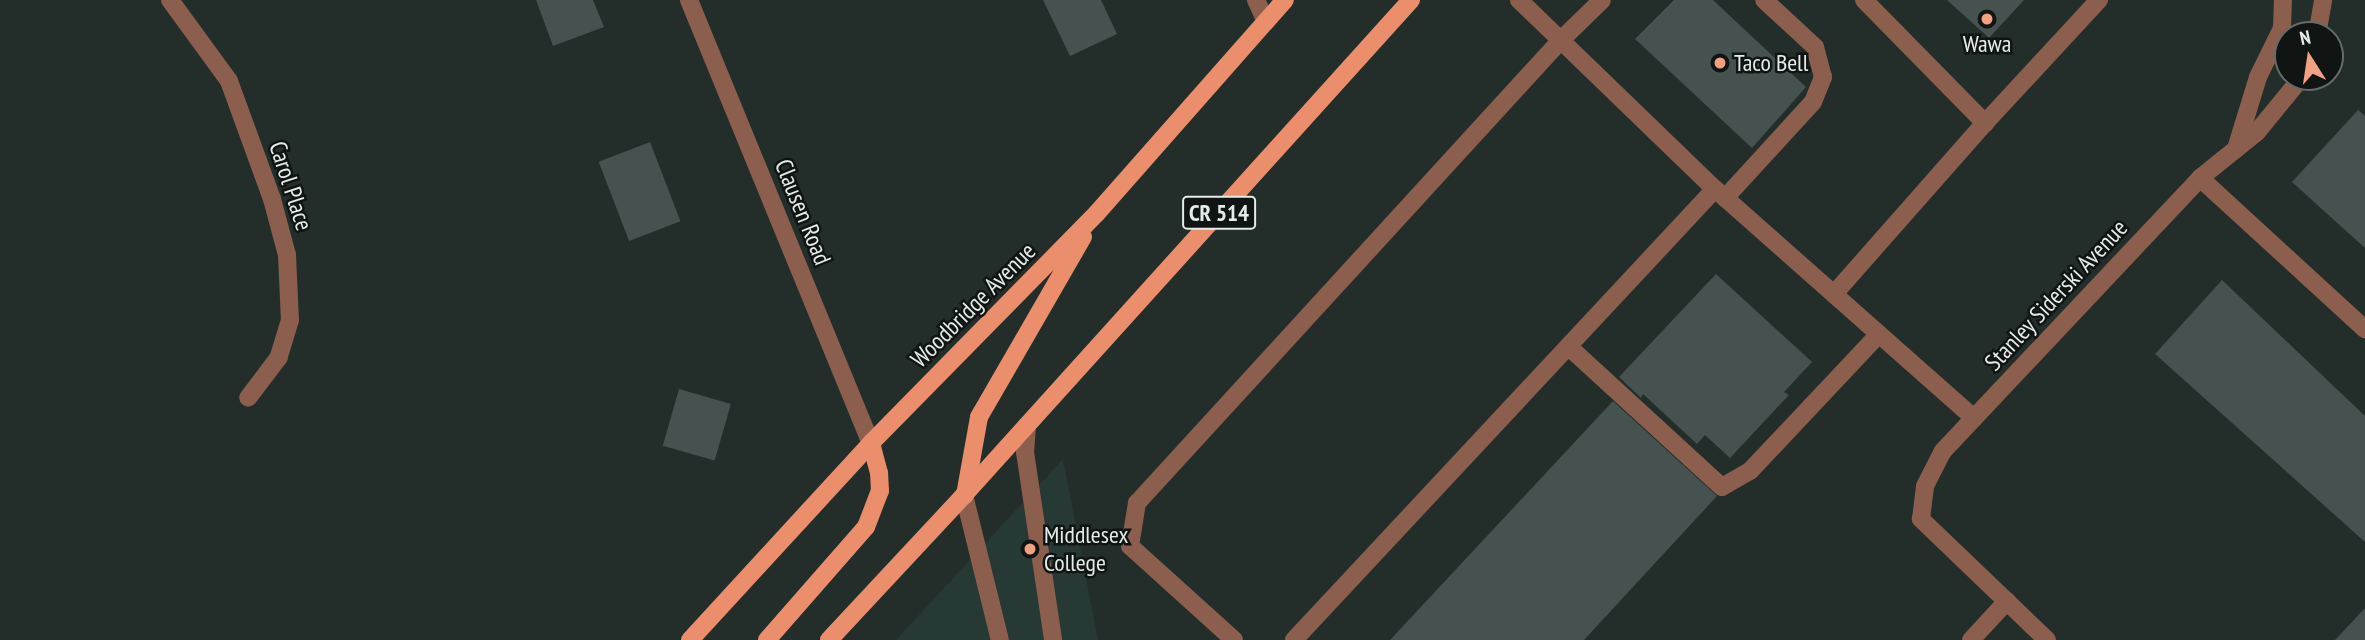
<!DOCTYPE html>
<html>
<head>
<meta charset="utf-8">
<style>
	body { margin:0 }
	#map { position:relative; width:2365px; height:640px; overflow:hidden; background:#232e2b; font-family:"PT Sans Narrow",sans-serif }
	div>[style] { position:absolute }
	.built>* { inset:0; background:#273935 }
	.building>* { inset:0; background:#46524f; transform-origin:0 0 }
	.lane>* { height:18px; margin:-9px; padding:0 9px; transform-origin:9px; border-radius:9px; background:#8c5e4e }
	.street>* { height:18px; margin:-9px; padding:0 9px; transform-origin:9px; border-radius:9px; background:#8c5e4e }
	.primary>* { height:18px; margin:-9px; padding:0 9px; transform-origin:9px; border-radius:9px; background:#eb8e6c }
	.dots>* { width:19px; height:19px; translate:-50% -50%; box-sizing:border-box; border:4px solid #101514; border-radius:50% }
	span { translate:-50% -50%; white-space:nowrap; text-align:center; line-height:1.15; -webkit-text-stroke:5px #101514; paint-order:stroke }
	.shield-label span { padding:2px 5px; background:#101514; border:2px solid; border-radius:5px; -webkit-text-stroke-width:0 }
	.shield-label { font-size:23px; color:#e4ebe9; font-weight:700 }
	.poi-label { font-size:24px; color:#e4ebe9 }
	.left { translate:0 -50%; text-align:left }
	.street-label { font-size:24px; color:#e4ebe9 }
	.north { position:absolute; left:2274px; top:21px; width:70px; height:70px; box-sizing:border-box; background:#101514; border:2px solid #656b69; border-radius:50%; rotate:348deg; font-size:19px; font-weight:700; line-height:28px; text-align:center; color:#e4ebe9 }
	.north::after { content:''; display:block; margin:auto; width:24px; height:32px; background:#f3a082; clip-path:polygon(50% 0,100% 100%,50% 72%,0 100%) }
</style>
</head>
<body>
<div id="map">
	<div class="built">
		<div style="clip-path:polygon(1063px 459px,1098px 640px,896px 640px)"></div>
	</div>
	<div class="building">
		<div style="clip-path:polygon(536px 0,593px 0,604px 27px,553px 46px)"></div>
		<div style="clip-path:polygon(1043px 0,1101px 0,1117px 34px,1070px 56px)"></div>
		<div style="clip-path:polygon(1674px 0,1713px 0,1806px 87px,1752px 148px,1635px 39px)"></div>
		<div style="clip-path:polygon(1947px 0,2024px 0,1989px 38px)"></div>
		<div style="clip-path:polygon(2358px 110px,2365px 116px,2365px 248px,2292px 182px)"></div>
		<div style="left:650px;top:142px;width:85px;height:55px;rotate:69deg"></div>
		<div style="clip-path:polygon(1716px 274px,1812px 362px,1784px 392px,1789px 395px,1730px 458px,1705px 435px,1697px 444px,1643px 394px,1641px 398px,1619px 377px)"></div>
		<div style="clip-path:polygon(2222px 280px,2365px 416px,2365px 542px,2155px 354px)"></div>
		<div style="left:679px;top:389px;width:54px;height:59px;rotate:16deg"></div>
		<div style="clip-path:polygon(1613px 401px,1717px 496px,1584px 640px,1390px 640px)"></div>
		<div style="clip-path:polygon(2365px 608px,2365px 640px,2335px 640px)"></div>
	</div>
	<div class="lane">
		<div style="left:1519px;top:0;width:272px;rotate:44deg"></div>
		<div style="left:1715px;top:189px;width:346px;rotate:41.5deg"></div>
		<div style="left:1864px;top:0;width:173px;rotate:45.5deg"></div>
		<div style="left:1985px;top:123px;width:168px;rotate:-47.2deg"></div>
		<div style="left:2317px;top:35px;width:36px;rotate:-80deg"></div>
		<div style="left:2236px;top:149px;width:75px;rotate:-73deg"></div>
		<div style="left:2258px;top:77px;width:55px;rotate:-63.9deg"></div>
		<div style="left:2282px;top:28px;width:28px;rotate:-88deg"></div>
		<div style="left:2200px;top:178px;width:224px;rotate:42.5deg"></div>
		<div style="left:1725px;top:198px;width:130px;rotate:-47.5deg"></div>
		<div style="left:1813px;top:102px;width:27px;rotate:-68deg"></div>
		<div style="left:1823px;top:77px;width:31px;rotate:-105deg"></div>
		<div style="left:1815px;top:47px;width:69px;rotate:-137.3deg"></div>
		<div style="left:1834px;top:294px;width:228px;rotate:-48.6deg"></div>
		<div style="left:1569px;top:347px;width:207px;rotate:42.5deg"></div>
		<div style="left:1722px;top:487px;width:32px;rotate:-30deg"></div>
		<div style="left:1750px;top:471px;width:188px;rotate:-46.7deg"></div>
		<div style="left:1234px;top:640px;width:140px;rotate:-137.9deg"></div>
		<div style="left:1130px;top:546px;width:44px;rotate:-80.8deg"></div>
		<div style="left:1137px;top:503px;width:628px;rotate:-47.52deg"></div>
		<div style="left:1561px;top:40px;width:57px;rotate:-44.3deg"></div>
		<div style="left:1294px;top:640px;width:617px;rotate:-46.97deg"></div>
		<div style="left:1971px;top:640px;width:53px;rotate:-47.3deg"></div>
		<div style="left:2047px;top:640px;width:175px;rotate:-136.2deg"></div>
		<div style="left:1921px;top:519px;width:33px;rotate:-83deg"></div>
		<div style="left:1925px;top:486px;width:39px;rotate:-63deg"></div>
		<div style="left:1943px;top:451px;width:375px;rotate:-46.7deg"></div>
		<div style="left:2200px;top:178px;width:73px;rotate:-38.9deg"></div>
		<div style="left:2257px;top:132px;width:71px;rotate:-50.7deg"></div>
	</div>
	<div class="street">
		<div style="left:170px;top:0;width:100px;rotate:53.9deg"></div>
		<div style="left:229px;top:81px;width:126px;rotate:70deg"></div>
		<div style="left:272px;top:199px;width:58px;rotate:75deg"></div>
		<div style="left:287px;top:255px;width:65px;rotate:87.4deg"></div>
		<div style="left:290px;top:320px;width:39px;rotate:107deg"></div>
		<div style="left:279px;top:357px;width:51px;rotate:127.1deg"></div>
		<div style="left:689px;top:0;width:479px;rotate:67.7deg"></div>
		<div style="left:1256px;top:0;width:23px;rotate:65deg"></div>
		<div style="left:1027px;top:425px;width:27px;rotate:94deg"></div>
		<div style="left:1025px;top:452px;width:190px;rotate:81.5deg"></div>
		<div style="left:964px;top:495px;width:149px;rotate:76.1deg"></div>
	</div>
	<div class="primary">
		<div style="left:965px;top:495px;width:79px;rotate:-79.8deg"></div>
		<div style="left:979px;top:417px;width:208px;rotate:-60deg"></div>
		<div style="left:690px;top:640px;width:268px;rotate:-47.4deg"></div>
		<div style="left:871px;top:443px;width:322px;rotate:-45.5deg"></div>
		<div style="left:1097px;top:213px;width:284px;rotate:-48.6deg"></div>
		<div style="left:767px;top:640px;width:150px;rotate:-48.8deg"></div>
		<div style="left:866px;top:527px;width:39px;rotate:-69deg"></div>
		<div style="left:880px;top:491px;width:18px;rotate:-93deg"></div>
		<div style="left:879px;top:473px;width:31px;rotate:-105deg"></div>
		<div style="left:829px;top:640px;width:198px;rotate:-47deg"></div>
		<div style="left:964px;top:495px;width:667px;rotate:-47.92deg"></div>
	</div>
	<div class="dots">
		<div style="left:1987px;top:19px;background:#f3a082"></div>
		<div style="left:1720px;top:63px;background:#f3a082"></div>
		<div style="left:1030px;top:549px;background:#f3a082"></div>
	</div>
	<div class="shield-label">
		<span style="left:1219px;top:213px">CR 514</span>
	</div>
	<div class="poi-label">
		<span style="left:1987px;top:44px">Wawa</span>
		<span class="left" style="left:1734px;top:63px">Taco Bell</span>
		<span class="left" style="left:1044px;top:549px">Middlesex<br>College</span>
	</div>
	<div class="street-label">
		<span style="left:291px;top:186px;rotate:72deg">Carol Place</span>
		<span style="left:803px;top:212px;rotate:68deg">Clausen Road</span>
		<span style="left:2056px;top:295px;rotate:-47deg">Stanley Siderski Avenue</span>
		<span style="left:973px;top:305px;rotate:-45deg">Woodbridge Avenue</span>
	</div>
	<div class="north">N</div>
</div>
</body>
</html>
